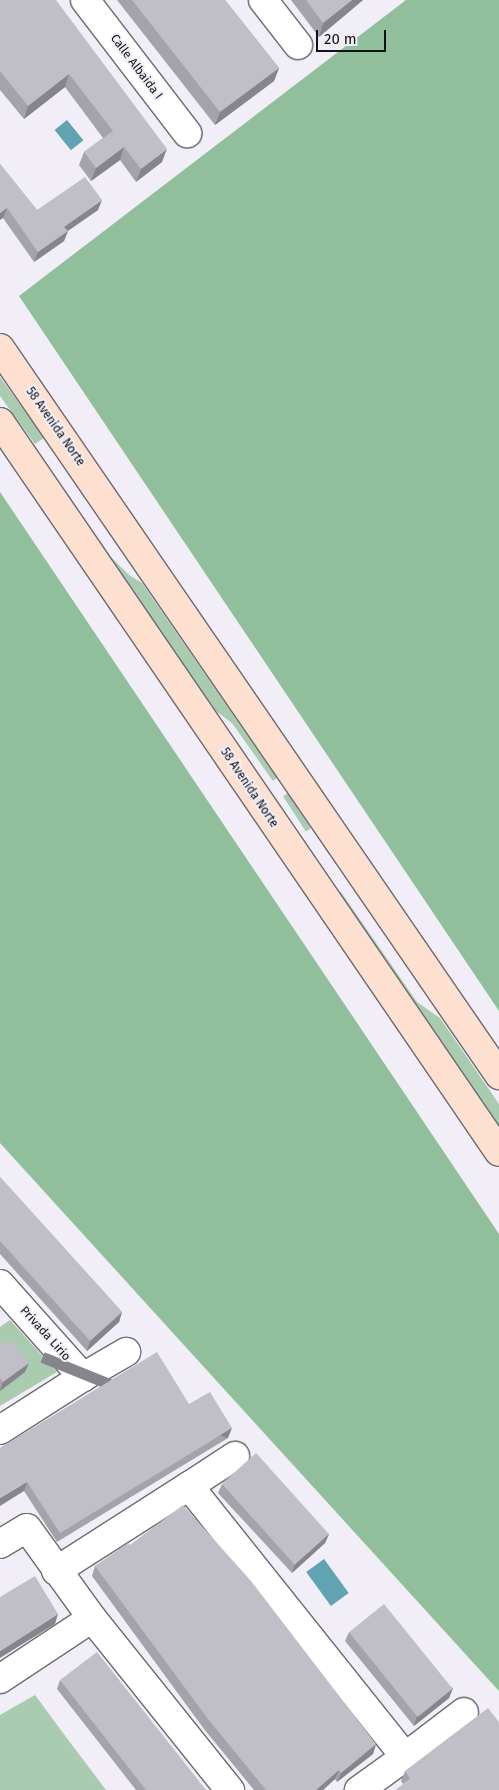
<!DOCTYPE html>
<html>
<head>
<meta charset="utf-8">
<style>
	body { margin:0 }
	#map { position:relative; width:499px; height:1790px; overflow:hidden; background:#f1eef7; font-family:"Fira Sans",sans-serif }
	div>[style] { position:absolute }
	.green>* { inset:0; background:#a9ccb0; transform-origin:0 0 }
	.forest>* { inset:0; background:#91bf9b }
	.water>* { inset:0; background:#61a3b2; transform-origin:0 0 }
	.roads { filter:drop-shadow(1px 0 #6d6b72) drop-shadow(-1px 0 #6d6b72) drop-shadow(0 1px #6d6b72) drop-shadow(0 -1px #6d6b72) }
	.street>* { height:28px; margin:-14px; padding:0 14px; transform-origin:14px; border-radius:14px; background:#fff }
	.secondary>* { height:28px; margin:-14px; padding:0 14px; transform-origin:14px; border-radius:14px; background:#fee0d0 }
	.wall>* { inset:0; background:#a5a3aa }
	.shaded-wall>* { inset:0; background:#86858b; transform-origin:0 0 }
	.building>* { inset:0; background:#c0bec6; transform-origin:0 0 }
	span { translate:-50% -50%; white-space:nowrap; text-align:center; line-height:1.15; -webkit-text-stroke:4px #f1eef7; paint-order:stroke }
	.street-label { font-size:12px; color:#121114 }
	.scale { position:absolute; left:316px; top:30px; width:70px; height:22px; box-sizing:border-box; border:2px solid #121114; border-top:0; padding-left:6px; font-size:15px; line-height:18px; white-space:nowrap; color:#121114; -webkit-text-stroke:4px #f1eef7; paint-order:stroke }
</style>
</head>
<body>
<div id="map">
	<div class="green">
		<div style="clip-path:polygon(0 377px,44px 438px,35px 444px,0 396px)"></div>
		<div style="clip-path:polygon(68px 495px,111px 557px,129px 575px,142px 583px,277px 778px,273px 781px,232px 723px,213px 709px,63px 496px)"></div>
		<div style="left:288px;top:793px;width:42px;height:6px;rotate:57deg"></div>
		<div style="clip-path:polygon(341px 892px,417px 1002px,440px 1018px,499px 1104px,499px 1128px,335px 893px)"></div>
		<div style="clip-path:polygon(10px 1320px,57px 1372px,0 1406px,0 1327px)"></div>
		<div style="clip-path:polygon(35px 1695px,66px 1737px,106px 1790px,0 1790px,0 1715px)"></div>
	</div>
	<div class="forest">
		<div style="clip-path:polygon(406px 0,499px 0,499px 1011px,19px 296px)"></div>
		<div style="clip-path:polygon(0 492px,499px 1234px,499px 1691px,0 1143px)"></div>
	</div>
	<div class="water">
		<div style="left:67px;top:120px;width:26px;height:16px;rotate:51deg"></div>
		<div style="left:324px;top:1559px;width:42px;height:22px;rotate:54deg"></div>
	</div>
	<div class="roads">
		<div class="street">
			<div style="left:85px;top:0;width:168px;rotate:52.5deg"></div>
			<div style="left:263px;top:0;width:57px;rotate:52.1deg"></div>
			<div style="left:0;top:1284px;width:125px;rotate:48.3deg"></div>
			<div style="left:0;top:1430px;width:98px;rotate:-32.6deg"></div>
			<div style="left:83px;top:1377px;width:50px;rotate:-30.2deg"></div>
			<div style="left:189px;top:1486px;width:55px;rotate:-33.1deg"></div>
			<div style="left:0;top:1544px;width:31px;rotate:-31deg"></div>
			<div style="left:27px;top:1528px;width:111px;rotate:54.2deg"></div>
			<div style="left:92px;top:1618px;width:221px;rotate:51.3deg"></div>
			<div style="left:56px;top:1571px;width:158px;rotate:-32.6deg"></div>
			<div style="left:189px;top:1486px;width:347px;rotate:51.4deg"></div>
			<div style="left:405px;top:1757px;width:57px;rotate:144.3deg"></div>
			<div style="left:0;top:1679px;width:110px;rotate:-33.5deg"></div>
			<div style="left:405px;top:1757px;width:74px;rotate:-37.3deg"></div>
		</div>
		<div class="secondary">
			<div style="left:0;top:348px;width:882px;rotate:55.53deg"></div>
			<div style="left:0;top:422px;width:884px;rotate:55.64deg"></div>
		</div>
	</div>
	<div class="wall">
		<div style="clip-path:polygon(0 0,162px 162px,136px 182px,120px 160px,91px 181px,79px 165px,84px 152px,103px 138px,65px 87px,24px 119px,0 90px)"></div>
		<div style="clip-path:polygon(117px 0,225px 0,279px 68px,274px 81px,215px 125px)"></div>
		<div style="clip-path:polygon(291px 0,363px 0,319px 37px)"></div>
		<div style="clip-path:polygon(0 164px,37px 210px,98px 210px,68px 231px,64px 241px,34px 262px,3px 218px)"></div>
		<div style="clip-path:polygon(0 1177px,122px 1312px,119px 1322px,87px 1351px,0 1254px)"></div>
		<div style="clip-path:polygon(0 1347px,25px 1372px,0 1391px)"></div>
		<div style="clip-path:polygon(189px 1404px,228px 1438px,57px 1542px,24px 1491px,0 1448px)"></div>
		<div style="clip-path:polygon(222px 1484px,329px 1534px,325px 1543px,292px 1573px,218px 1493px)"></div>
		<div style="clip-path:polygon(130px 1545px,376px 1744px,373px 1754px,337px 1782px,335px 1779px,323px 1790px,254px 1790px,204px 1729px,92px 1576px,95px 1566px)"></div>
		<div style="clip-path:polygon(349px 1632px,453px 1688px,449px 1698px,414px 1726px,345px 1641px)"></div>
		<div style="clip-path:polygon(60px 1680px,206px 1790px,136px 1790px,57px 1689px)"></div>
		<div style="clip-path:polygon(499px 1722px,403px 1784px,401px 1781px,405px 1771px)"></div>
	</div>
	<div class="shaded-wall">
		<div style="clip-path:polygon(352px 0,363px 0,319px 37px,323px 23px)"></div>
		<div style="clip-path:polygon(279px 68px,274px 81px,215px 125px,220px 112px)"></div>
		<div style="clip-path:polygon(69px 74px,65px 87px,24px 119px,28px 106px)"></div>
		<div style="clip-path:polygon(124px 147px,120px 160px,91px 181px,96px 168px)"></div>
		<div style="clip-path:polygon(167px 149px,162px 162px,136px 182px,141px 169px)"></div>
		<div style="clip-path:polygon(102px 200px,98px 210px,63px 234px,68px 231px,64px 241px,34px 262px,38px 252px,64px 227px)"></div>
		<div style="clip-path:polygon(7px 208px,3px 218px,0 220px,0 213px)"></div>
		<div style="clip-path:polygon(122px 1312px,119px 1322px,87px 1351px,90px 1341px)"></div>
		<div style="clip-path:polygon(29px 1363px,25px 1372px,0 1391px,3px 1382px)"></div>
		<div style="left:232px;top:1428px;width:11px;height:202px;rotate:112deg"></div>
		<div style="clip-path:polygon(27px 1482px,24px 1491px,0 1506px,0 1498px)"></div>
		<div style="clip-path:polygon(329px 1534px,325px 1543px,292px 1573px,295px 1564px)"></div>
		<div style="clip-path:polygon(58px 1614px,55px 1624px,0 1658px,0 1651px)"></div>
		<div style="clip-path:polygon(453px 1688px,449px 1698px,414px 1726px,417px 1716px)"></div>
		<div style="clip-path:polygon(376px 1744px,373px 1754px,337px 1782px,341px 1773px)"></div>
		<div style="clip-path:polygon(339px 1770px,335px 1779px,323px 1790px,316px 1790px)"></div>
	</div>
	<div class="building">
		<div style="clip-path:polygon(0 0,56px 0,167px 149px,141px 169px,124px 147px,96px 168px,84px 152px,113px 131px,69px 74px,28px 106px,0 71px)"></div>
		<div style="clip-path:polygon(132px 0,225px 0,279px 68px,220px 112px)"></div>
		<div style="clip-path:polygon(306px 0,352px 0,323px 23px)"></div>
		<div style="clip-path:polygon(0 164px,37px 210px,85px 177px,102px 200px,64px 227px,68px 231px,38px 252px,7px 208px,0 213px)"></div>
		<div style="clip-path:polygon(0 1177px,122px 1312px,90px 1341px,0 1241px)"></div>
		<div style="clip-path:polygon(11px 1339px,29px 1363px,3px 1382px,0 1378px,0 1347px)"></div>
		<div style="clip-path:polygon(157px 1352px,189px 1404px,210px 1392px,232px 1428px,60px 1533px,27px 1482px,0 1498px,0 1448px)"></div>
		<div style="left:256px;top:1453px;width:109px;height:46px;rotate:48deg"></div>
		<div style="clip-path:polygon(183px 1505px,251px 1581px,376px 1744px,341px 1773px,339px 1770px,316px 1790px,266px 1790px,208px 1719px,95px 1566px,128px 1543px,130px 1545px)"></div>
		<div style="clip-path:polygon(35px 1576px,58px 1614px,0 1651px,0 1597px)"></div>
		<div style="left:384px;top:1604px;width:109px;height:45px;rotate:51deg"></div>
		<div style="clip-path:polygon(97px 1652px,206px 1790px,146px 1790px,60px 1680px)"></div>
		<div style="clip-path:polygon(488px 1708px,499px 1722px,499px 1790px,395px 1790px,410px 1779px,405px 1771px)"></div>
	</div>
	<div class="street-label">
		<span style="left:136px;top:67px;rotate:53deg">Calle Albaida I</span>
		<span style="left:55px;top:427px;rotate:55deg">58 Avenida Norte</span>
		<span style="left:249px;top:788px;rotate:56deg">58 Avenida Norte</span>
		<span style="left:45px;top:1334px;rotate:48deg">Privada Lirio</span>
	</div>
	<div class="scale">20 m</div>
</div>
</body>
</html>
